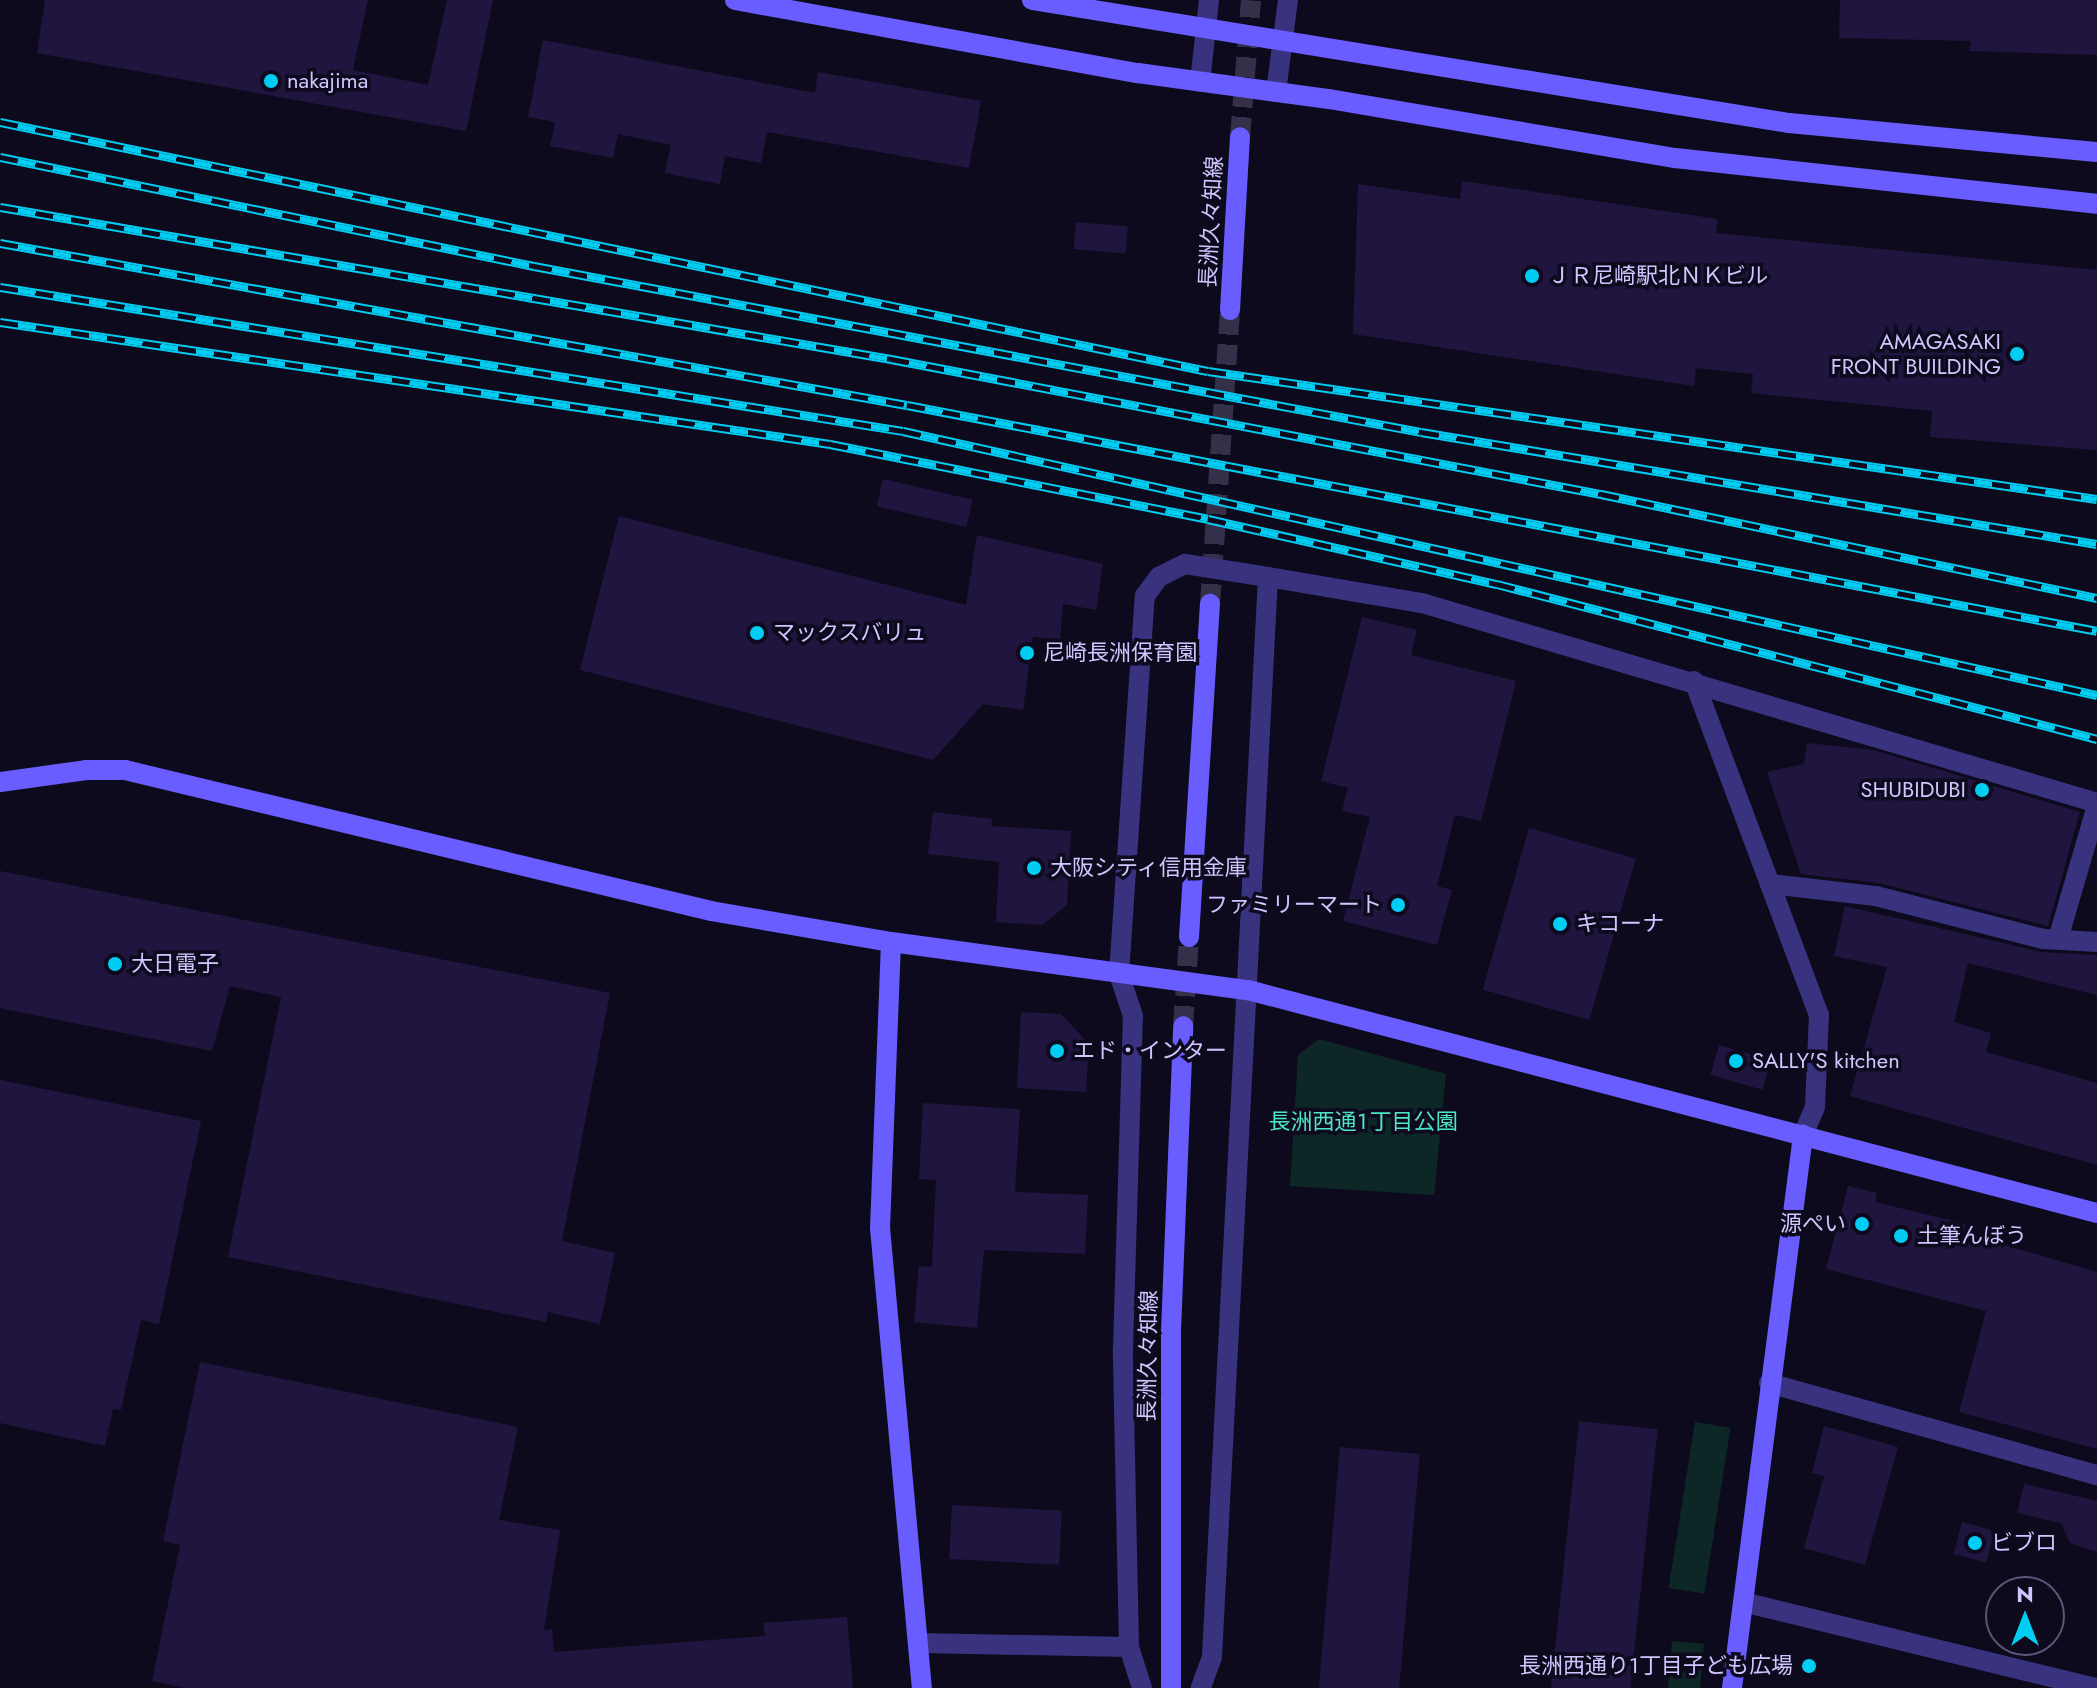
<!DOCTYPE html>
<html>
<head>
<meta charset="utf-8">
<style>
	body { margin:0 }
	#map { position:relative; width:2097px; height:1688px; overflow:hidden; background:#0e0a1d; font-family:Jost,"Noto Sans JP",sans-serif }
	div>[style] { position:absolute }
	.green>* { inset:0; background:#0d2727; transform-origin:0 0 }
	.building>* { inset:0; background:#20153f; transform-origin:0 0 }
	.secondary-tunnel>* { height:20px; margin-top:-10px; transform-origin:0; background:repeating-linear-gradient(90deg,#35304a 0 20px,transparent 0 30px) }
	.street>* { height:20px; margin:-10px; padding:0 10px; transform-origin:10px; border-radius:10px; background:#39327f }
	.secondary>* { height:20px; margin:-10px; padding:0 10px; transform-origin:10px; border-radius:10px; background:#695dff }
	.rail>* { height:9px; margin-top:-4.5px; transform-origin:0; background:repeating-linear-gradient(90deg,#0e0a1d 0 18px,#00cdf1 0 36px); box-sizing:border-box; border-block:2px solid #00cdf1 }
	.dots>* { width:22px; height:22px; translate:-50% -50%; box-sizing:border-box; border:4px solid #0e0a1d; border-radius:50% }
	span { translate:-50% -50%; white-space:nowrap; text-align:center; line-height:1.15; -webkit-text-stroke:7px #0e0a1d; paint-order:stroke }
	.poi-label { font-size:22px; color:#cfc6ff }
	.left { translate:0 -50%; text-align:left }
	.right { translate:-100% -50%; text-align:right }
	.street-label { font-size:22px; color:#cfc6ff }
	.park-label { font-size:22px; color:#4ce5c6 }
	.north { position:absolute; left:1985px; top:1576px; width:80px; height:80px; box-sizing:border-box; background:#0e0a1d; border:2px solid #5b5577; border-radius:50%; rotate:0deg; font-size:22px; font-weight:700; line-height:32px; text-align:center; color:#cfc6ff }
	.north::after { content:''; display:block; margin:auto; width:28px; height:36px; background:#00cdf1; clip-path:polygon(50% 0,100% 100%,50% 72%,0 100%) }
</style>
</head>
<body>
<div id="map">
	<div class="green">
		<div style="clip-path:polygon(1319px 1039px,1446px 1074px,1434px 1195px,1290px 1186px,1298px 1055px)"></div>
		<div style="left:1695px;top:1422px;width:36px;height:168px;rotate:9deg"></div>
		<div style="left:1672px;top:1641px;width:32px;height:48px;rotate:5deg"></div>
	</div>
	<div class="building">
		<div style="clip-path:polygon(45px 0,368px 0,353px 70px,428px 85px,447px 0,493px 0,466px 131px,37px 53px)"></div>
		<div style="clip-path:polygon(1840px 0,2097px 0,2097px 55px,1969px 51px,1971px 41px,1839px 38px)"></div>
		<div style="clip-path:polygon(543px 40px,815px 93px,818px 72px,981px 101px,969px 168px,767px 132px,761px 163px,725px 156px,720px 184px,665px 173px,671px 145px,618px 134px,613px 158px,550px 146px,555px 122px,528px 117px)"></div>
		<div style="clip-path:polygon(1462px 181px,1718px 219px,1716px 233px,2097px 270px,2097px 450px,1930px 437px,1932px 411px,1751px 393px,1753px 374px,1696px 368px,1694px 386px,1353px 334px,1358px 184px,1460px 199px)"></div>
		<div style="left:1076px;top:222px;width:52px;height:27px;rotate:5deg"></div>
		<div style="left:883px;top:479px;width:92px;height:28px;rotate:13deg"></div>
		<div style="clip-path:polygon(619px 516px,966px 605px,977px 535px,1103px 564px,1096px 610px,1063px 604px,1060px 639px,1033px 637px,1023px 710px,983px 704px,933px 760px,580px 670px)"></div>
		<div style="clip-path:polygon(1362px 617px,1417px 630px,1411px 655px,1516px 681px,1481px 821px,1455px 815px,1437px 886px,1452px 890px,1437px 945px,1343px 921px,1370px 817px,1342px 811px,1348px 788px,1321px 781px)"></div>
		<div style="clip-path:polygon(1807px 743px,1874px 750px,2080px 812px,2048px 926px,1879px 883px,1801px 874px,1767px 772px,1804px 764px)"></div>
		<div style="clip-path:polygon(933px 812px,992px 819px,991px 826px,1071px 831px,1067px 905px,1042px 925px,996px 922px,999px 862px,928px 854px)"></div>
		<div style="left:1529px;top:828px;width:111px;height:168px;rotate:16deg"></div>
		<div style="clip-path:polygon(0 871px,610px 993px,562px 1241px,615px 1253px,600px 1324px,548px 1312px,546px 1322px,228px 1257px,281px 997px,230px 986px,212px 1051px,0 1008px)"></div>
		<div style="clip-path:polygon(1845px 906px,2041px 952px,2097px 955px,2097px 995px,1968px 963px,1954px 1022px,1991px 1033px,1986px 1052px,2097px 1083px,2097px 1165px,1850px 1096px,1887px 967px,1834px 956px)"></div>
		<div style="clip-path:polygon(1021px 1012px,1061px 1014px,1089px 1044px,1086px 1092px,1017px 1088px)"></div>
		<div style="left:1719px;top:1045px;width:54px;height:31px;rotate:16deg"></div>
		<div style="clip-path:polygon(0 1080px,201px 1121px,159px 1324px,141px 1320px,121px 1410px,113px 1409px,105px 1446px,0 1423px)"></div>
		<div style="clip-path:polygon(923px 1103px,1020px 1109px,1015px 1192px,1088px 1195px,1085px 1254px,984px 1250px,977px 1328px,914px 1322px,919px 1266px,932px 1267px,936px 1180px,919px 1179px)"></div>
		<div style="clip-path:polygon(1848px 1186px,1877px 1193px,1875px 1202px,1966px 1224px,1963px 1233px,2097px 1272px,2097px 1449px,1959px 1412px,1986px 1311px,1826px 1269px)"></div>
		<div style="clip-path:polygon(200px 1362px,518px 1427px,499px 1520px,560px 1530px,544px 1630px,552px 1629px,554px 1652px,765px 1636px,763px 1623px,847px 1617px,853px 1688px,185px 1688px,152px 1681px,180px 1545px,163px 1541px)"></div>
		<div style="left:1579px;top:1421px;width:79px;height:268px;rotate:6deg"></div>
		<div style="clip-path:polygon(1824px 1426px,1898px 1447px,1865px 1565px,1804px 1548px,1824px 1476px,1812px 1473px)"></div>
		<div style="left:1340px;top:1447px;width:80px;height:242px;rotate:5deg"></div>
		<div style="clip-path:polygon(2024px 1484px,2097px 1501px,2097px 1552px,2070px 1543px,2061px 1523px,2017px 1513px)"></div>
		<div style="left:952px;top:1505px;width:110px;height:54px;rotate:3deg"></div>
		<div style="left:1962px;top:1522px;width:34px;height:33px;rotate:15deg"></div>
	</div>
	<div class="secondary-tunnel">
		<div style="left:1240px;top:137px;width:137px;rotate:-85.4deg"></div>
		<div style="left:1210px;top:604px;width:295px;rotate:-86.1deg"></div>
		<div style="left:1183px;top:1026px;width:89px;rotate:-86.1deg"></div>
	</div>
	<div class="street">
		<div style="left:1200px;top:82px;width:82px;rotate:-83.7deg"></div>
		<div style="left:1276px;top:92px;width:93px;rotate:-82.6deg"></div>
		<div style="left:1268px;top:577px;width:156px;rotate:9.6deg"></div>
		<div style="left:1422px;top:603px;width:704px;rotate:16.5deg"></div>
		<div style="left:1694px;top:681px;width:357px;rotate:69.5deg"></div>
		<div style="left:1819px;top:1015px;width:92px;rotate:92.5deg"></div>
		<div style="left:1815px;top:1107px;width:30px;rotate:113deg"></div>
		<div style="left:1770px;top:884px;width:107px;rotate:6.5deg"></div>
		<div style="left:1876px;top:896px;width:173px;rotate:14.4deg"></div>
		<div style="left:2044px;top:939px;width:53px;rotate:3.2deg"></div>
		<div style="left:2058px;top:939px;width:139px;rotate:-73.7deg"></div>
		<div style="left:1769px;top:1383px;width:341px;rotate:15.7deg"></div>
		<div style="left:1743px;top:1602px;width:364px;rotate:13.7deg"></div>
		<div style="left:919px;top:1643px;width:210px;rotate:1.1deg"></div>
		<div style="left:1142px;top:1688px;width:43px;rotate:-107.6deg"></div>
		<div style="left:1129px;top:1647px;width:298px;rotate:-91.2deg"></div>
		<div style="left:1123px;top:1349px;width:333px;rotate:-88.3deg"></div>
		<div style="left:1133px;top:1016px;width:44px;rotate:-108.4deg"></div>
		<div style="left:1119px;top:974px;width:379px;rotate:-86.1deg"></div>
		<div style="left:1145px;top:596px;width:24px;rotate:-54deg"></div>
		<div style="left:1159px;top:577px;width:29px;rotate:-27deg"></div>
		<div style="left:1185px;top:564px;width:84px;rotate:8.9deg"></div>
		<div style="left:1268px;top:577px;width:1081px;rotate:92.97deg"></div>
		<div style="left:1212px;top:1657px;width:33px;rotate:110deg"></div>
	</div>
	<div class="secondary">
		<div style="left:735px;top:0;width:410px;rotate:10.3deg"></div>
		<div style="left:1138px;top:73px;width:193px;rotate:7.8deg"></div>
		<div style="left:1329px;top:99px;width:351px;rotate:9.7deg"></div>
		<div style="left:1675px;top:158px;width:424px;rotate:6.2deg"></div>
		<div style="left:1032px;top:0;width:767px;rotate:9.23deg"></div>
		<div style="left:1789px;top:123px;width:309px;rotate:5.4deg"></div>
		<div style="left:1230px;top:310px;width:173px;rotate:-86.7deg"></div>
		<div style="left:0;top:782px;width:87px;rotate:-7.9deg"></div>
		<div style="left:86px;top:770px;width:39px"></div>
		<div style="left:125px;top:770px;width:603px;rotate:13.53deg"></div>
		<div style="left:711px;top:911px;width:183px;rotate:9.8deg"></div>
		<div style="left:891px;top:942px;width:360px;rotate:7.7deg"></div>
		<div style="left:1248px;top:990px;width:878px;rotate:14.72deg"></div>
		<div style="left:1189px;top:937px;width:334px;rotate:-86.4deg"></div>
		<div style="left:891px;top:942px;width:286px;rotate:92.2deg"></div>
		<div style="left:880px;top:1228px;width:462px;rotate:84.8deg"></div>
		<div style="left:1171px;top:1688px;width:357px;rotate:-90deg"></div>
		<div style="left:1171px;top:1331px;width:305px;rotate:-87.7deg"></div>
		<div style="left:1732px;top:1688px;width:558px;rotate:-82.68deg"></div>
	</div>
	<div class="rail">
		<div style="left:0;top:122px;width:1233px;rotate:11.65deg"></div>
		<div style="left:1208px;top:371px;width:898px;rotate:8.19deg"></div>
		<div style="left:0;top:157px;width:545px;rotate:11.54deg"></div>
		<div style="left:534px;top:266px;width:902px;rotate:10.6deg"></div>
		<div style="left:1421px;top:432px;width:685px;rotate:9.41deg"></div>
		<div style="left:0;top:207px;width:904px;rotate:9.68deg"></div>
		<div style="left:891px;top:359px;width:723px;rotate:10.77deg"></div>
		<div style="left:1601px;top:494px;width:507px;rotate:11.84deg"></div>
		<div style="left:0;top:243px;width:921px;rotate:10.13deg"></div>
		<div style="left:907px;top:405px;width:1211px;rotate:10.75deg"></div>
		<div style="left:0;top:287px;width:914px;rotate:9.06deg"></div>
		<div style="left:903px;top:431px;width:1223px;rotate:12.47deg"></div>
		<div style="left:0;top:322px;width:839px;rotate:8.36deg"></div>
		<div style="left:830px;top:444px;width:385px;rotate:11.2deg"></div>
		<div style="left:1208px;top:519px;width:296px;rotate:12.7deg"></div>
		<div style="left:1497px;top:584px;width:620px;rotate:14.48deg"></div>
	</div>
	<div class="dots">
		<div style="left:271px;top:81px;background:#00cdf1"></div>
		<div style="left:1532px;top:276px;background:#00cdf1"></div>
		<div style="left:2017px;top:354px;background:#00cdf1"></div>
		<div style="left:757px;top:633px;background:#00cdf1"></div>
		<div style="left:1027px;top:653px;background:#00cdf1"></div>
		<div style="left:1982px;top:790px;background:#00cdf1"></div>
		<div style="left:1034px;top:868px;background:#00cdf1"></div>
		<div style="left:1398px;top:905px;background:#00cdf1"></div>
		<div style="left:1560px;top:924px;background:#00cdf1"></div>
		<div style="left:115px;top:964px;background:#00cdf1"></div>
		<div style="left:1057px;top:1051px;background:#00cdf1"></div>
		<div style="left:1736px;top:1061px;background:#00cdf1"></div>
		<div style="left:1862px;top:1224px;background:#00cdf1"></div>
		<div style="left:1901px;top:1236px;background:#00cdf1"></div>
		<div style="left:1975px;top:1543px;background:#00cdf1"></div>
		<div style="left:1809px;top:1666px;background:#00cdf1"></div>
	</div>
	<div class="poi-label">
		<span class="left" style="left:287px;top:81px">nakajima</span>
		<span class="left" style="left:1548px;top:276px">ＪＲ尼崎駅北ＮＫビル</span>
		<span class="right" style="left:2001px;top:354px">AMAGASAKI<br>FRONT BUILDING</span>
		<span class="left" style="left:773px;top:633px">マックスバリュ</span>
		<span class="left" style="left:1043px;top:653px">尼崎長洲保育園</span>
		<span class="right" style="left:1966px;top:790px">SHUBIDUBI</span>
		<span class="left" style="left:1050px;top:868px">大阪シティ信用金庫</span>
		<span class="right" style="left:1382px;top:905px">ファミリーマート</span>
		<span class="left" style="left:1576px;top:924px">キコーナ</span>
		<span class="left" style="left:131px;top:964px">大日電子</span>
		<span class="left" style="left:1073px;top:1051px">エド・インター</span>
		<span class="left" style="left:1752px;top:1061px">SALLY'S kitchen</span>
		<span class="right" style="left:1846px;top:1224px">源ぺい</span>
		<span class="left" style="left:1917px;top:1236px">土筆んぼう</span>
		<span class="left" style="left:1991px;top:1543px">ビブロ</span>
		<span class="right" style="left:1793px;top:1666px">長洲西通り1丁目子ども広場</span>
	</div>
	<div class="street-label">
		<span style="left:1211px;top:222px;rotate:-87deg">長洲久々知線</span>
		<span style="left:1148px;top:1356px;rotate:-89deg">長洲久々知線</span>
	</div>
	<div class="park-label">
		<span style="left:1363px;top:1122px">長洲西通１丁目公園</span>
	</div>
	<div class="north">N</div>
</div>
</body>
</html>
